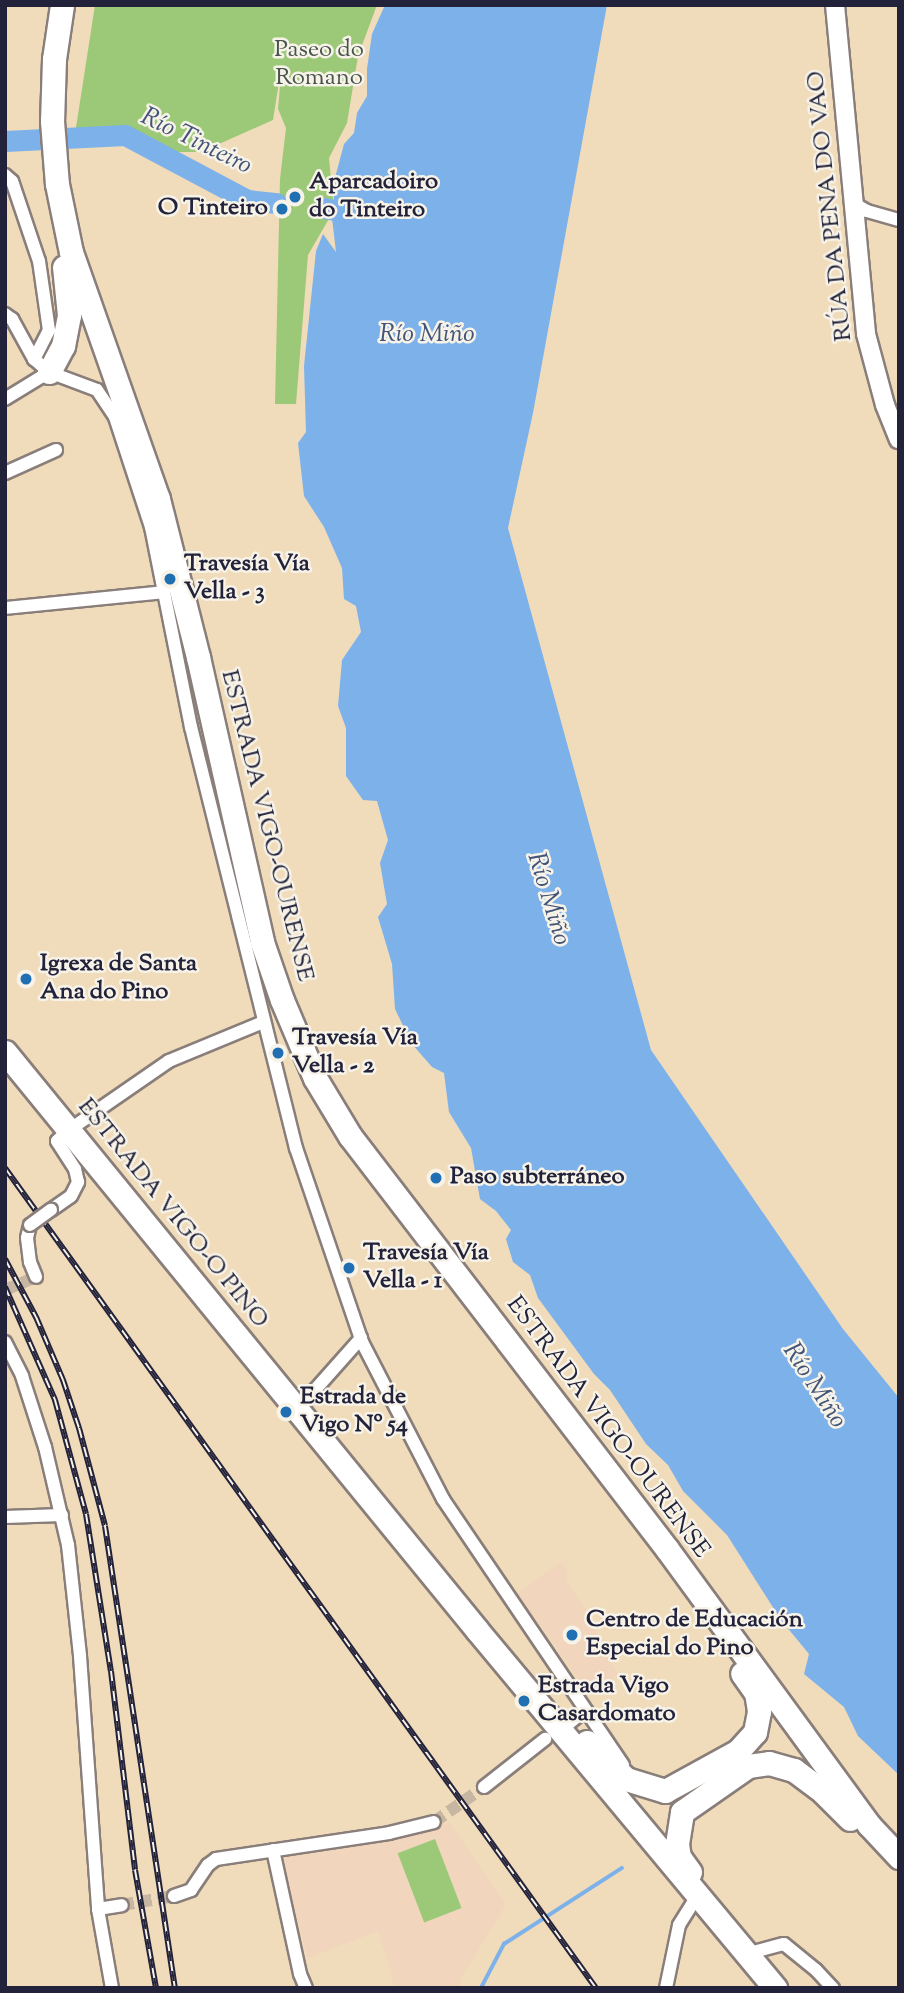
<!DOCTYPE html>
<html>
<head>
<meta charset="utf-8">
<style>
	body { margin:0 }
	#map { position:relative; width:904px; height:1993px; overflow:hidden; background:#f0dbba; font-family:"Sorts Mill Goudy",serif }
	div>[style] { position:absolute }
	.built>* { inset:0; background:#f1d5bd }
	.green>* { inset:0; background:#9cc977; transform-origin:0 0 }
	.water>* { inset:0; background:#7db1ea }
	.stream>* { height:3.5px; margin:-1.75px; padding:0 1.75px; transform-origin:1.75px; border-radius:1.75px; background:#7db1ea }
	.river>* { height:21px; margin:-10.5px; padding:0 10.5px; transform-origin:10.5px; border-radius:10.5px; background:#7db1ea }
	.street-tunnel>* { height:12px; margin-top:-6px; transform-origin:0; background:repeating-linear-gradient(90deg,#c7b6a1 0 12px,transparent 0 18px) }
	.roads { filter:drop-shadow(2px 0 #897e7a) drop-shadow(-2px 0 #897e7a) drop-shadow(0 2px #897e7a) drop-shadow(0 -2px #897e7a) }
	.street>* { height:12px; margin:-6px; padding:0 6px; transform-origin:6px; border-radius:6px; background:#fff }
	.secondary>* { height:18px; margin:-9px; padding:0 9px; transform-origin:9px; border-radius:9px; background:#fff }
	.highway>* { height:23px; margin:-11.5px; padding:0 11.5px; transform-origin:11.5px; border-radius:11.5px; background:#fff }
	.rail>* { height:6px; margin-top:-3px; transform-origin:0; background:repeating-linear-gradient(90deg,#f7f3e8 0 10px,#22223b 0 20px); box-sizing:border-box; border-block:2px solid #22223b }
	.bridges { filter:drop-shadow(2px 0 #897e7a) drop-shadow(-2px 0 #897e7a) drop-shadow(0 2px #897e7a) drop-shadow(0 -2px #897e7a) }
	.street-bridge>* { height:12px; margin:-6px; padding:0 6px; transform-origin:6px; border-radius:6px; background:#fff }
	.dots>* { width:19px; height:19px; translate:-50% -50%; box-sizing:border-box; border:4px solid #f7f3e8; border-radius:50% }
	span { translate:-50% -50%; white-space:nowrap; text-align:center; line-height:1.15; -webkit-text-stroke:5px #f7f3e8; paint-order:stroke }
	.park-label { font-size:24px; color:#47544d }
	.poi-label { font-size:24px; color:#22223b; font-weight:700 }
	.left { translate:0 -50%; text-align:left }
	.right { translate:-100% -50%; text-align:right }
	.street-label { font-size:24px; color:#22223b }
	.water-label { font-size:26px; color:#425478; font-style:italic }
	.frame { position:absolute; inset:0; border:7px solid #22223b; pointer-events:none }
</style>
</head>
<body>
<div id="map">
	<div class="built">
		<div style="clip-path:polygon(561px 1562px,568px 1572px,566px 1581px,588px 1611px,592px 1625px,618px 1675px,589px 1694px,517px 1593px)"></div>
		<div style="clip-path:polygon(449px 1822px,506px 1904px,462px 1977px,459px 1988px,395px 1988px,378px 1931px,308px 1958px,280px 1860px,286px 1855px,395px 1839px)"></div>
	</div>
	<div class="green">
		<div style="clip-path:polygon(95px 5px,377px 5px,358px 56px,347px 123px,329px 158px,334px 210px,308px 255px,296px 404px,275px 404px,280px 179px,286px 128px,278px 109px,282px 63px,273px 120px,201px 152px,163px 152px,125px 128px,75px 134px)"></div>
		<div style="left:435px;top:1839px;width:74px;height:40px;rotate:69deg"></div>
	</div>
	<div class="water">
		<div style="clip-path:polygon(385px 5px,607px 5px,533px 413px,508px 528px,651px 1050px,843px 1329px,899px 1398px,899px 1775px,858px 1736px,844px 1707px,804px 1674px,809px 1654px,781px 1620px,727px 1535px,683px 1491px,668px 1465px,646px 1444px,610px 1390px,594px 1374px,538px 1298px,530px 1275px,513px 1262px,506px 1239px,511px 1230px,496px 1211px,480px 1199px,471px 1148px,449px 1112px,444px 1073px,432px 1067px,412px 1044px,395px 1009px,392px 964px,378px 917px,387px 904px,380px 863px,388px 840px,377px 801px,363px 800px,346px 776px,346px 728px,338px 706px,342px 660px,361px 632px,356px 606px,344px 599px,342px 568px,324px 527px,304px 496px,298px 443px,306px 432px,304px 366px,316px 251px,323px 234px,336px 252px,332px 218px,336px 174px,344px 144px,354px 133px,357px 113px,367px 96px,367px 69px,372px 34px)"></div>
	</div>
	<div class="stream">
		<div style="left:481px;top:1988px;width:50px;rotate:-62.4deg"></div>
		<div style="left:504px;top:1944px;width:140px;rotate:-32.8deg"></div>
	</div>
	<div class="river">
		<div style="left:5px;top:141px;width:120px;rotate:-2.9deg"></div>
		<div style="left:125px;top:135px;width:138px;rotate:28deg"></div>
		<div style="left:247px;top:200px;width:30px;rotate:6deg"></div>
		<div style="left:324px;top:208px;width:37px;rotate:11deg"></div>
	</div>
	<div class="street-tunnel">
		<div style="left:5px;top:1290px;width:34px;rotate:-23deg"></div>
		<div style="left:434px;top:1822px;width:61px;rotate:-35deg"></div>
		<div style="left:122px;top:1905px;width:53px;rotate:-9.8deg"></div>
	</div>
	<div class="roads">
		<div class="street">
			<div style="left:5px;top:175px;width:9px;rotate:41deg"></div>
			<div style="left:12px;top:181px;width:84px;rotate:71.4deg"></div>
			<div style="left:39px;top:261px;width:70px;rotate:81.8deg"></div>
			<div style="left:49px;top:330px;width:33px;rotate:117deg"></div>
			<div style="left:853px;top:203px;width:16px;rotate:30deg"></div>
			<div style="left:867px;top:211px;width:33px;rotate:16deg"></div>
			<div style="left:5px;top:314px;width:9px;rotate:36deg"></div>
			<div style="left:12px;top:319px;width:46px;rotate:61.2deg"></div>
			<div style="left:34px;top:359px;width:20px;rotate:41deg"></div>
			<div style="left:49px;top:372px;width:51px;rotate:20.6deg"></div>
			<div style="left:97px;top:390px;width:32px;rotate:56deg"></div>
			<div style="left:115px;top:417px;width:116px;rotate:71.9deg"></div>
			<div style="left:151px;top:527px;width:204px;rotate:78.7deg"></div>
			<div style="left:191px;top:727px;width:434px;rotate:76deg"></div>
			<div style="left:296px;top:1148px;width:205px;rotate:71.2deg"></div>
			<div style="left:362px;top:1342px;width:177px;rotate:62.7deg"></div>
			<div style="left:443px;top:1499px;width:321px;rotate:55.9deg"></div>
			<div style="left:5px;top:399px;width:52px;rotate:-31.5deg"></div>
			<div style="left:5px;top:473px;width:56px;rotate:-24.3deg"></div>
			<div style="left:5px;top:608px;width:160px;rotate:-5.7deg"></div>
			<div style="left:51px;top:1210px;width:24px;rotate:-35deg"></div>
			<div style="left:71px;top:1196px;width:16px;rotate:-63deg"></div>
			<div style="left:78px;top:1182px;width:13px;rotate:-103deg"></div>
			<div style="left:75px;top:1169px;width:33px;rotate:-123deg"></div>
			<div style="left:57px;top:1141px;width:16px;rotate:-43deg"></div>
			<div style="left:69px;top:1130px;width:121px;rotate:-34.6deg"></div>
			<div style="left:169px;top:1061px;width:102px;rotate:-22.5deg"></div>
			<div style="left:30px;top:1225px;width:13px;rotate:103deg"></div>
			<div style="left:27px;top:1238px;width:24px;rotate:83deg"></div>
			<div style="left:30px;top:1262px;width:16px;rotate:68deg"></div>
			<div style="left:5px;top:1342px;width:38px;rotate:63deg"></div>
			<div style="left:22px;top:1376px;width:75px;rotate:72.1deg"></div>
			<div style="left:45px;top:1447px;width:101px;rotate:76.8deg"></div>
			<div style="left:68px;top:1545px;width:112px;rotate:83.8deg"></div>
			<div style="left:80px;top:1656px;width:254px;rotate:85.9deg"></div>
			<div style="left:98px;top:1909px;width:80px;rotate:80deg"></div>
			<div style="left:298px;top:1409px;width:95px;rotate:-48.4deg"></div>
			<div style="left:5px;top:1517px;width:57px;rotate:-2deg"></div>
			<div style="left:568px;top:1724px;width:22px;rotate:-39deg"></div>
			<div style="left:484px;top:1787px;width:78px;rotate:-38.2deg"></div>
			<div style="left:273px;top:1850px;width:127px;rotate:77.7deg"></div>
			<div style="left:300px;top:1974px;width:15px;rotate:67deg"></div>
			<div style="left:174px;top:1896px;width:18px;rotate:-19deg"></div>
			<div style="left:191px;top:1890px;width:30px;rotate:-56deg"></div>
			<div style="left:208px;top:1865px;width:10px;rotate:-37deg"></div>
			<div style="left:216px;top:1859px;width:175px;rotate:-8.5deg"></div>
			<div style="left:389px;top:1833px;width:46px;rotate:-13.7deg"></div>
			<div style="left:98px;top:1909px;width:24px;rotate:-9deg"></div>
			<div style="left:746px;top:1954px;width:39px;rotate:-15deg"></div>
			<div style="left:784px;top:1944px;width:41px;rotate:39.1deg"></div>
			<div style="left:816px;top:1970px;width:25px;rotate:47deg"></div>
			<div style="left:666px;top:1988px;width:64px;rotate:-78.3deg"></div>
			<div style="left:679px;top:1925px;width:36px;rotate:-58deg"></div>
		</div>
		<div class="secondary">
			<div style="left:835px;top:5px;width:330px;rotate:84.6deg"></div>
			<div style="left:866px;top:334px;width:73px;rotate:75deg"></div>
			<div style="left:885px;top:405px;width:37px;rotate:68deg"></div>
		</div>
		<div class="highway">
			<div style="left:62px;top:5px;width:55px;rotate:98.4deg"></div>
			<div style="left:54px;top:59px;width:62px;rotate:91.8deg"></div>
			<div style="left:52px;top:121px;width:63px;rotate:85.5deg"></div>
			<div style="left:57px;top:184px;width:69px;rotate:78.4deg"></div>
			<div style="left:71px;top:252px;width:262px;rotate:70.6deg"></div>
			<div style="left:158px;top:499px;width:163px;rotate:75.8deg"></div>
			<div style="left:198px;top:657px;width:292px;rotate:77.3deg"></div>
			<div style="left:262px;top:942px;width:61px;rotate:71deg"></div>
			<div style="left:282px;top:1000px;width:85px;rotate:67.1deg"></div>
			<div style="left:315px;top:1078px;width:68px;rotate:58.9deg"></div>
			<div style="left:350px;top:1136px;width:521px;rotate:52.49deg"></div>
			<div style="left:667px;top:1549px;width:342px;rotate:53.8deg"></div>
			<div style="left:869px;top:1825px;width:44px;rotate:46.8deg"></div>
			<div style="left:49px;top:372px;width:30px;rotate:-62deg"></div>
			<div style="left:63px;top:346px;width:32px;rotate:-79deg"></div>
			<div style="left:69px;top:315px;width:48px;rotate:-95.9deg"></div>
			<div style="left:5px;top:1052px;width:746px;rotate:50.76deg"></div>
			<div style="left:477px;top:1630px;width:466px;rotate:50.2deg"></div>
			<div style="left:587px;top:1742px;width:54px;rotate:43.5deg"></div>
			<div style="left:626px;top:1779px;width:41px;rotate:17.1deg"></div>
			<div style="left:665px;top:1791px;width:83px;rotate:-28.7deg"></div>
			<div style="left:738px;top:1751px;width:25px;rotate:-48deg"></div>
			<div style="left:755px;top:1732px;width:21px;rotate:-79deg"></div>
			<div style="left:759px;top:1711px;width:18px;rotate:-99deg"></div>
			<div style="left:756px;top:1693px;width:24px;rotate:-125deg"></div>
			<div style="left:690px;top:1872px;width:19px;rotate:-126deg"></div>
			<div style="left:679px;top:1857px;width:13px;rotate:-99deg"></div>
			<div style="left:677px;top:1844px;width:32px;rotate:-81deg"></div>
			<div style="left:682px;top:1812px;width:80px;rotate:-34.9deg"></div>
			<div style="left:748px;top:1766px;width:21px;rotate:-8deg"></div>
			<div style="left:769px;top:1763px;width:26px;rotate:16deg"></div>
			<div style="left:794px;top:1770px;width:36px;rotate:37deg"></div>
			<div style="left:823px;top:1792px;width:38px;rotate:45deg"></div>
		</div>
	</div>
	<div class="rail">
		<div style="left:5px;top:1168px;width:1011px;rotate:54.22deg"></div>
		<div style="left:5px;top:1259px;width:66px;rotate:61.9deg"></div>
		<div style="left:36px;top:1317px;width:69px;rotate:66.8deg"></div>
		<div style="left:63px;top:1380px;width:51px;rotate:71.6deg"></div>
		<div style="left:79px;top:1428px;width:101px;rotate:75.1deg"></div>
		<div style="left:105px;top:1526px;width:467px;rotate:81.4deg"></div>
		<div style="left:5px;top:1287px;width:124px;rotate:66.1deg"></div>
		<div style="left:55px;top:1400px;width:118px;rotate:74.8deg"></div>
		<div style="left:86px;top:1514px;width:159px;rotate:81deg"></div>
		<div style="left:111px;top:1671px;width:200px;rotate:83.1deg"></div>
		<div style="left:135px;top:1870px;width:120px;rotate:79.9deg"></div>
	</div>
	<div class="bridges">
		<div class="street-bridge">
			<div style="left:30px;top:1225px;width:26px;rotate:-36deg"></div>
		</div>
	</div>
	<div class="dots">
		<div style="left:295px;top:197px;background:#1f6fb2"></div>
		<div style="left:282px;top:209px;background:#1f6fb2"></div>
		<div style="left:170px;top:579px;background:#1f6fb2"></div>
		<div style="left:26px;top:979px;background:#1f6fb2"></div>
		<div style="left:278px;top:1053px;background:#1f6fb2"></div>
		<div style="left:436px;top:1178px;background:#1f6fb2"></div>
		<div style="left:349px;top:1268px;background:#1f6fb2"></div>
		<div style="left:286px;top:1412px;background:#1f6fb2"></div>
		<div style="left:572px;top:1635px;background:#1f6fb2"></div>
		<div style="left:524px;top:1701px;background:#1f6fb2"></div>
	</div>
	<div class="park-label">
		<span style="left:319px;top:65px">Paseo do<br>Romano</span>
	</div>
	<div class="poi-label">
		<span class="left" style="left:309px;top:197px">Aparcadoiro<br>do Tinteiro</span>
		<span class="right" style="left:268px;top:209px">O Tinteiro</span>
		<span class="left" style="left:184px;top:579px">Travesía Vía<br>Vella - 3</span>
		<span class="left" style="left:40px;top:979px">Igrexa de Santa<br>Ana do Pino</span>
		<span class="left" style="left:292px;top:1053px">Travesía Vía<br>Vella - 2</span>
		<span class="left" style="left:450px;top:1178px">Paso subterráneo</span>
		<span class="left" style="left:363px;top:1268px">Travesía Vía<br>Vella - 1</span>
		<span class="left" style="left:300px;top:1412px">Estrada de<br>Vigo Nº 54</span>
		<span class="left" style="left:586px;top:1635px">Centro de Educación<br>Especial do Pino</span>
		<span class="left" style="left:538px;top:1701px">Estrada Vigo<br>Casardomato</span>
	</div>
	<div class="street-label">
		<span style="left:831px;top:206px;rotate:-96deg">RÚA DA PENA DO VAO</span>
		<span style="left:266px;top:826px;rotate:76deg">ESTRADA VIGO-OURENSE</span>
		<span style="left:172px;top:1214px;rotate:51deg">ESTRADA VIGO-O PINO</span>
		<span style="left:607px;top:1428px;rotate:53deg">ESTRADA VIGO-OURENSE</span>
	</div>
	<div class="water-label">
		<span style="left:196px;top:142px;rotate:26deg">Río Tinteiro</span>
		<span style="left:427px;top:335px">Río Miño</span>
		<span style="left:548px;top:899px;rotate:73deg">Río Miño</span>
		<span style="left:814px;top:1386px;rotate:57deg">Río Miño</span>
	</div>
	<div class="frame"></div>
</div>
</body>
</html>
